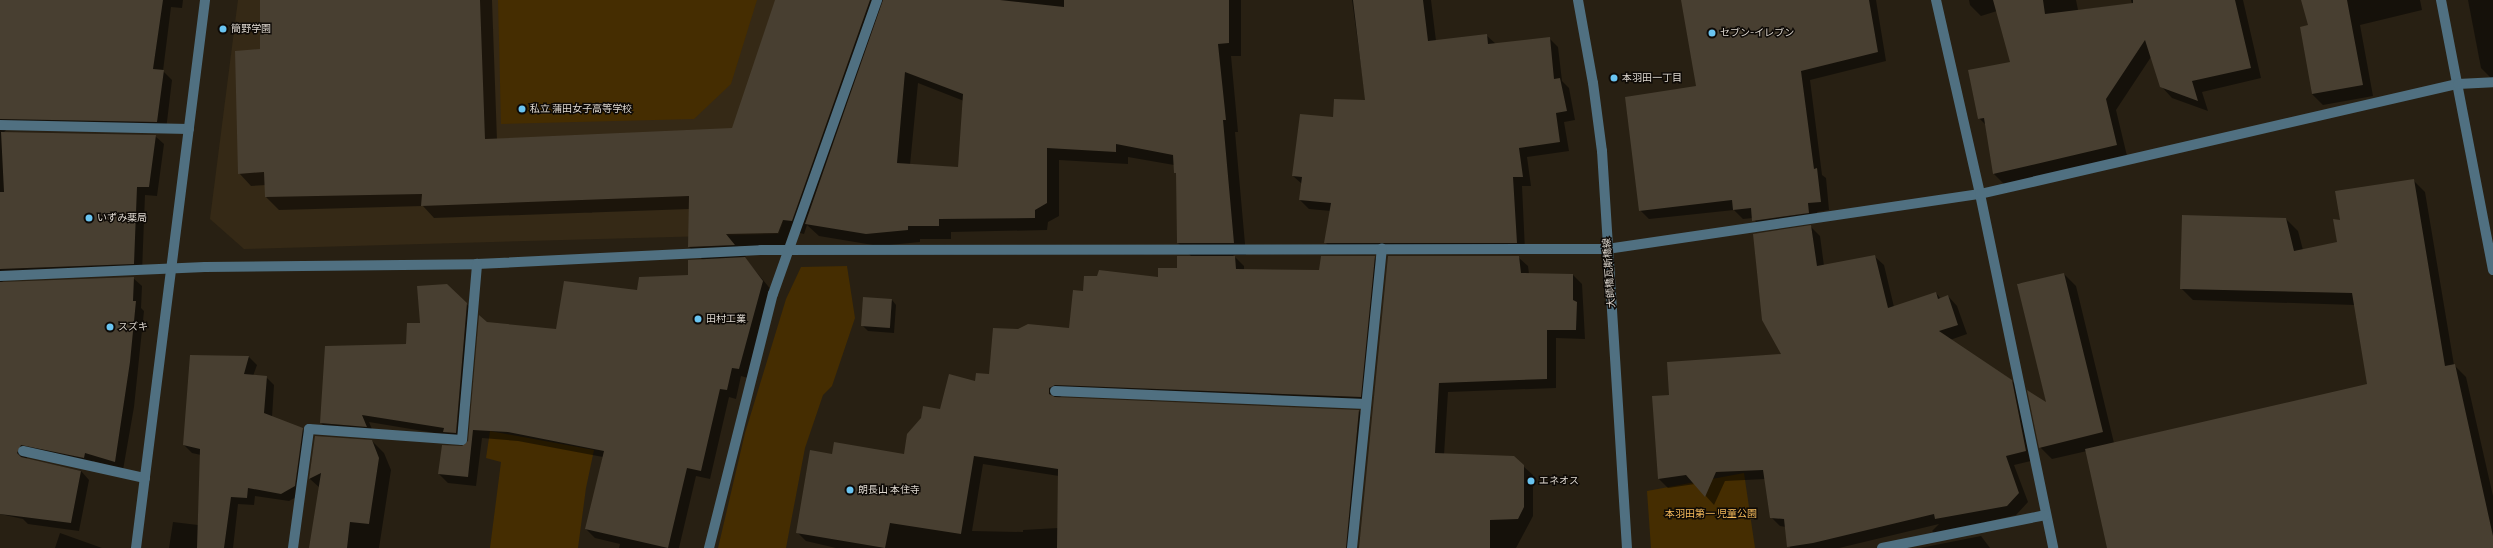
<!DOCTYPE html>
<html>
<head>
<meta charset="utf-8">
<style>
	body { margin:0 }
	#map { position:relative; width:2493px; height:548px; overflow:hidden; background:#282013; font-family:Manrope,"Noto Sans JP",sans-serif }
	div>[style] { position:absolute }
	.built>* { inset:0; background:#352916 }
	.green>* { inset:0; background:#452d01 }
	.shadow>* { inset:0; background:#0007 }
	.building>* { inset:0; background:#483f31; transform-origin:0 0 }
	.minor>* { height:10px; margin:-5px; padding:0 5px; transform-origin:5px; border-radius:5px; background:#507081 }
	.dots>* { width:11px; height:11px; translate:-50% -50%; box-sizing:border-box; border:2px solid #0e0a06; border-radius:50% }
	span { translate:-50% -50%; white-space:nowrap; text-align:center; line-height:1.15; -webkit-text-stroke:3px #0e0a06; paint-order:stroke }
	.poi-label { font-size:10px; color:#dfd9d1 }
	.left { translate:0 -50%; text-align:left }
	.street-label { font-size:10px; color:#dfd9d1 }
	.park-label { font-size:10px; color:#f6bb5c }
</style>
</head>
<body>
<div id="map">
	<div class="built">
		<div style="clip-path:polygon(238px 0,857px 0,779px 234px,244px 249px,210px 219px)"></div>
	</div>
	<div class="green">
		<div style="clip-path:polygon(498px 0,757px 0,731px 84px,694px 119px,501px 124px)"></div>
		<div style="clip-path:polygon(847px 266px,855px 318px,832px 386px,823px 395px,805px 448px,786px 548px,718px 548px,745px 433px,786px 299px,801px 267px)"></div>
		<div style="clip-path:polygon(490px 431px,594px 450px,586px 488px,578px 548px,490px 548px,501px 462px,486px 458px)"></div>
		<div style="clip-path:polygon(1744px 473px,1755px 548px,1651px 548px,1647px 491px)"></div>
	</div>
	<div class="shadow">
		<div style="clip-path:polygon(0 0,183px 0,182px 8px,171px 7px,163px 71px,172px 80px,166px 130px,9px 127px,3px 133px,155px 136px,164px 144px,157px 196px,145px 195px,142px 272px,9px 278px,0 283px,133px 278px,142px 286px,141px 308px,144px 311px,134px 407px,123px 470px,93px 461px,92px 466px,29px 453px,26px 459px,81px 471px,89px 480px,79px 531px,28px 524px,23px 519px,0 514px)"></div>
		<div style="clip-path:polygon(evenodd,261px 0,492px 0,497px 140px,733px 129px,776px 0,1241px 0,1241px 56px,1231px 56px,1238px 132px,1235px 132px,1246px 255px,1233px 255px,1244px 266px,1244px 270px,1320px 271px,1374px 257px,1383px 266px,1369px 406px,1065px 393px,1058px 399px,1359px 411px,1368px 420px,1355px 548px,836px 548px,806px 541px,797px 532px,832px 455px,905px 456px,941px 410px,976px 382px,1070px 330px,1084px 292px,1159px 278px,1178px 269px,1192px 257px,1178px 243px,1177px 175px,1174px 165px,1128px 157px,1128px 164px,1059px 160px,1059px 216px,1048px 222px,1047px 230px,951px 232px,951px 239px,920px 239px,920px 242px,879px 246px,819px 236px,807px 225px,804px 234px,796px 232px,791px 246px,738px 246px,746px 257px,744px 257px,772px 291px,748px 378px,741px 376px,736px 399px,729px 397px,710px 479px,696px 476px,679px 548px,619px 548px,620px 544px,595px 538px,586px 529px,603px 457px,518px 441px,482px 438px,476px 486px,448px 483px,439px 474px,469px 441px,486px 323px,557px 330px,638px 291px,689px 276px,703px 260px,689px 247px,690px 209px,434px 218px,423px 206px,279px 210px,266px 197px,266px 185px,251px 186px,239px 173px,261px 50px,261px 0,918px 83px,964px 101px,959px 168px,910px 165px,918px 83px,261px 0,983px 464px,1059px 476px,1058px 528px,1023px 530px,1023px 532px,972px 531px,983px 464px)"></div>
		<div style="clip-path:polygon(1352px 0,1431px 0,1436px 41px,1486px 35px,1496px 44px,1549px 38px,1558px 47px,1562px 81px,1569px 88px,1575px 120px,1564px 122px,1569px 151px,1527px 157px,1531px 186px,1522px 186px,1525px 251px,1334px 251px,1325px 242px,1331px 211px,1309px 209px,1300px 200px,1302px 184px,1293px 176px,1334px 118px,1366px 101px)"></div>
		<div style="clip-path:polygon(1682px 0,1876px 0,1886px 61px,1810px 80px,1822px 175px,1826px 178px,1829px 210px,1817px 212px,1818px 221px,1762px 230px,1753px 218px,1743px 219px,1734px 210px,1649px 219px,1640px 210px,1697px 87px)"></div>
		<div style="clip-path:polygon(1969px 0,2076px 0,2078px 10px,2132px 4px,2131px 0,2243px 0,2261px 78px,2202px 92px,2208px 111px,2172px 98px,2161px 86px,2151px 57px,2116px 110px,2127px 156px,2005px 185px,1994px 174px,1986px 125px,1979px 118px,2011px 63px,1997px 11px,1981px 16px,1970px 5px)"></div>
		<div style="clip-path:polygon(2302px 0,2420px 0,2422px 10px,2360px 25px,2373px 96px,2323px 105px,2312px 94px,2309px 26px)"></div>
		<div style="clip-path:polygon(2468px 0,2493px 0,2493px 80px,2481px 68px)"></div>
		<div style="clip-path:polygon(2413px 180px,2425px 192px,2454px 365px,2466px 377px,2493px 496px,2493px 548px,2108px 548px,2087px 451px,2052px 459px,2040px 447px,2047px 404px,2018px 283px,2027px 283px,2064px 274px,2076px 286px,2114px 443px,2368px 385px,2355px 305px,2193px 300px,2181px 288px,2286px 219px,2298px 231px,2303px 250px,2338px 243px,2341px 221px)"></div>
		<div style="clip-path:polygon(1811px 227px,1820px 236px,1824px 266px,1874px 256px,1884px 265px,1894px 307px,1936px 293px,1941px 299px,1948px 296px,1957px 306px,1967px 334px,1950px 340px,2011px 380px,2021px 390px,2035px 460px,2014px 465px,2028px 502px,2016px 515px,1986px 522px,1988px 531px,1941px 540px,1932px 531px,1939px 524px,1839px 548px,1790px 548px,1786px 527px,1780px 526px,1771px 517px,1765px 479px,1725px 481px,1714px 505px,1695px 484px,1668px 488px,1659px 479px,1670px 396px,1783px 355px)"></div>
		<div style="clip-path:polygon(1389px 257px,1518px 257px,1528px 266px,1529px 274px,1573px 275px,1582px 284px,1585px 339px,1556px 338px,1556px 388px,1448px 392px,1444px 455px,1523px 466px,1533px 475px,1533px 516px,1516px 548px,1360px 548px)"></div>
		<div style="clip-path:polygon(446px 285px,475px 312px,464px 441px,447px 435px,369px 422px,374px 434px,329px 431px,321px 423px,407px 345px)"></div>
		<div style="clip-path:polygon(864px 298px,892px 300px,896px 305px,894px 333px,868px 331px,863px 326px)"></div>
		<div style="clip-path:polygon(191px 356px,249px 357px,257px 365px,253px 376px,266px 377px,274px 385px,272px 417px,302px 429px,310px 437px,302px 494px,289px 501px,255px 496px,254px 505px,238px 504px,233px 548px,169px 548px,173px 522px,198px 525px,201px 455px,192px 453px,184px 445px)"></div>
		<div style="clip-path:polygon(316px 437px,372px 441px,384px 453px,391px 470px,379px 548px,310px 548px,320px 488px,310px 479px)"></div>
		<div style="clip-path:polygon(60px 533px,102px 548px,55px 548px)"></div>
		<div style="clip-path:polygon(1981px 536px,1990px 548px,1920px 548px)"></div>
	</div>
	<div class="building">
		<div style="clip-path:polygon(0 0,163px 0,153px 69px,164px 70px,157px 122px,0 119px)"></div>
		<div style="clip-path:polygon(260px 0,480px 0,485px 139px,732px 128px,775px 0,870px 0,792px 221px,783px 220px,778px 233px,726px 234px,735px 245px,688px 247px,689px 196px,421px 206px,422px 194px,265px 197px,264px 172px,238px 174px,235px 51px,260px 49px)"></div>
		<div style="clip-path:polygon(evenodd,883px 0,1000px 0,1064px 7px,1064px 0,1229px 0,1229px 43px,1218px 44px,1226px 120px,1223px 120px,1234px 243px,1177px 243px,1176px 173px,1174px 173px,1173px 155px,1116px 144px,1116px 152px,1047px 148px,1047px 203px,1035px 210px,1035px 218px,939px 219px,939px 226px,908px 226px,908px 230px,866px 234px,805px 224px,883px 0,905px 72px,963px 94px,958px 167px,897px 163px,905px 72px)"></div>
		<div style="clip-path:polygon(1353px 0,1423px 0,1428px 41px,1487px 34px,1488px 44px,1550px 37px,1554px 79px,1560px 78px,1567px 111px,1556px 113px,1560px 142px,1519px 148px,1523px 177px,1513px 177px,1517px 243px,1324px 243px,1331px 203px,1299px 200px,1302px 177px,1292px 176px,1300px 114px,1333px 117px,1334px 99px,1365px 100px)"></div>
		<div style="clip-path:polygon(1681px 0,1869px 0,1878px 52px,1801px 71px,1814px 169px,1817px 168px,1821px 202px,1808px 203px,1809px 213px,1752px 221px,1751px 208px,1733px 210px,1732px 200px,1639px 211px,1625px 97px,1696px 86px)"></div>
		<div style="clip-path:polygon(1993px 0,2043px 0,2045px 14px,2133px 3px,2133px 0,2235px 0,2251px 68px,2192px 81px,2198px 101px,2160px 87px,2145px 40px,2106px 99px,2117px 145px,1993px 174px,1984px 118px,1978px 119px,1968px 70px,2010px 62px)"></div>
		<div style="clip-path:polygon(2301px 0,2347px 0,2363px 85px,2312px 94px,2300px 27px,2308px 25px)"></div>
		<div style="clip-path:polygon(1px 132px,156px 135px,149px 187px,137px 187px,134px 264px,0 269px,0 192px,4px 192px)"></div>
		<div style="clip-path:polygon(2414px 179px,2445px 366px,2455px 364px,2493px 536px,2493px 548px,2107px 548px,2085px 449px,2367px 384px,2352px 293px,2180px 289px,2182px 215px,2286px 218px,2294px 251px,2337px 242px,2333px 219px,2340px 220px,2335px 191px)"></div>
		<div style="clip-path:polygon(1811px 225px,1817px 266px,1875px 255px,1888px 308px,1936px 292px,1938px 299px,1948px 295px,1958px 325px,1939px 331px,2012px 380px,2026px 451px,2006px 456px,2019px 493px,2007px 506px,1935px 519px,1934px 514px,1813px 543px,1787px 547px,1784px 519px,1770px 518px,1763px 470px,1716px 472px,1705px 497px,1686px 475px,1658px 479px,1652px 396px,1669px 395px,1667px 362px,1781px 354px,1762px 320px,1753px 234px)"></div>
		<div style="clip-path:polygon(1177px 256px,1235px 256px,1236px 269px,1319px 270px,1321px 256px,1375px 256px,1361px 397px,1055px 385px,1049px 388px,1049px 394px,1055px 397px,1359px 410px,1346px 548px,1057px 548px,1058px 469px,974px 456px,961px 534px,890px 523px,885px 548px,796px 533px,810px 450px,832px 454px,834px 442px,904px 454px,907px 434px,921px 418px,923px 406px,940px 409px,949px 374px,975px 381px,976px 373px,989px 374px,993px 328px,1018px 329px,1028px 324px,1069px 328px,1073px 290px,1083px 291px,1084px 276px,1097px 276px,1099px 270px,1158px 277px,1158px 268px,1177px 268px)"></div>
		<div style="clip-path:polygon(1388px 256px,1519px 256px,1521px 273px,1573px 274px,1573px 300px,1577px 302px,1576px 330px,1547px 330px,1547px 379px,1439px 383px,1435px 453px,1514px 456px,1524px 465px,1524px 507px,1518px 519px,1490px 520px,1490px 548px,1359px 548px)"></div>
		<div style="clip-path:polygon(745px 257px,763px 281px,739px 369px,732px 368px,727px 390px,720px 389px,701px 471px,687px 468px,668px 548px,585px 529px,604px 451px,508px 432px,473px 430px,468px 477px,438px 474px,442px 445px,462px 446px,468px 441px,479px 315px,487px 322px,556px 329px,564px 281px,637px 290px,639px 277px,688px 275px,688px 260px)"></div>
		<div style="clip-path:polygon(2064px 273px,2103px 432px,2039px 448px,2027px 390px,2046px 402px,2017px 284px)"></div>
		<div style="clip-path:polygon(134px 277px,133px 301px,136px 301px,130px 362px,115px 462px,85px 453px,84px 458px,21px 445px,17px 453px,21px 457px,81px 471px,71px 523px,0 514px,0 282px)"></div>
		<div style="clip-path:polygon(447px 284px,467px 303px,456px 433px,443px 432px,444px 428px,362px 415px,367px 427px,320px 423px,325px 346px,406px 344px,407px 323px,420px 323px,417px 286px)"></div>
		<div style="left:863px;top:297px;width:29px;height:29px;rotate:4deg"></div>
		<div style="clip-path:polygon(190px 355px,249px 356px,244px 374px,267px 376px,264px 413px,303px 428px,295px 486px,281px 494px,248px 488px,247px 498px,231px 497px,224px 548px,197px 548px,200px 449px,183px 445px)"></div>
		<div style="clip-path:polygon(315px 436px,372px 440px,379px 458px,369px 524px,350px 522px,347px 548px,309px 548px,321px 473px,309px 479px)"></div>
	</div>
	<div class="minor">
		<div style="left:1578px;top:0;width:84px;rotate:79.8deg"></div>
		<div style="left:1593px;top:83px;width:69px;rotate:82.5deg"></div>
		<div style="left:1602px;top:151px;width:398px;rotate:86.4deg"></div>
		<div style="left:1936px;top:0;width:199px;rotate:77.2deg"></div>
		<div style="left:1980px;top:194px;width:361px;rotate:78.3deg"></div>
		<div style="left:2441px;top:0;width:275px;rotate:79.1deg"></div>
		<div style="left:0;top:125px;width:189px;rotate:1.2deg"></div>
		<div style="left:0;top:276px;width:205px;rotate:-2.5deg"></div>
		<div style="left:205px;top:267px;width:272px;rotate:-0.6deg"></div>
		<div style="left:477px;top:264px;width:284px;rotate:-2.8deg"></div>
		<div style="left:761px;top:250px;width:846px;rotate:-0.07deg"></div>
		<div style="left:1607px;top:249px;width:377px;rotate:-8.4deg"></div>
		<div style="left:1980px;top:194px;width:490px;rotate:-13deg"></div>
		<div style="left:2458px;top:84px;width:35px;rotate:-3deg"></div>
		<div style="left:1055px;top:391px;width:311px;rotate:2.4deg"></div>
		<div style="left:23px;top:451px;width:125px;rotate:12.5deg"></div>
		<div style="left:136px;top:548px;width:552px;rotate:-82.82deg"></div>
		<div style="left:293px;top:548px;width:120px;rotate:-82.3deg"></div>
		<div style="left:309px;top:429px;width:153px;rotate:4.1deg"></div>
		<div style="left:462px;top:440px;width:177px;rotate:-85.1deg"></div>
		<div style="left:709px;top:548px;width:262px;rotate:-75.9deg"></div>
		<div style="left:773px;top:294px;width:312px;rotate:-70.5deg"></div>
		<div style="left:1352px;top:548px;width:301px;rotate:-84.3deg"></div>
		<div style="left:1882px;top:548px;width:167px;rotate:-11.4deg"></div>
	</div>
	<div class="dots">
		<div style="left:223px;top:29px;background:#69c4f1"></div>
		<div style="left:1712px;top:33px;background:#69c4f1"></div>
		<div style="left:1614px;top:78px;background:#69c4f1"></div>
		<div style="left:522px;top:109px;background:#69c4f1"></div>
		<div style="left:89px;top:218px;background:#69c4f1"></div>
		<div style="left:698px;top:319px;background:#69c4f1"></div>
		<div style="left:110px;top:327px;background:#69c4f1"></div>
		<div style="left:1531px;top:481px;background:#69c4f1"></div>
		<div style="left:850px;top:490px;background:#69c4f1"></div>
	</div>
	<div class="poi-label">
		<span class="left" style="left:231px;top:29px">簡野学園</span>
		<span class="left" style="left:1720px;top:33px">セブン-イレブン</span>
		<span class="left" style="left:1622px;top:78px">本羽田一丁目</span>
		<span class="left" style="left:530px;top:109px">私立 蒲田女子高等学校</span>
		<span class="left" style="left:97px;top:218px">いずみ薬局</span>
		<span class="left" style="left:706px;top:319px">田村工業</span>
		<span class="left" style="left:118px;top:327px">スズキ</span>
		<span class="left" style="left:1539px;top:481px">エネオス</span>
		<span class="left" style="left:858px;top:490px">朗長山 本住寺</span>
	</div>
	<div class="street-label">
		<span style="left:1609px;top:273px;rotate:-94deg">大師橋瓦斯橋線</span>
	</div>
	<div class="park-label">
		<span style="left:1711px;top:514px">本羽田第一 児童公園</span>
	</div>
</div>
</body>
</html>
